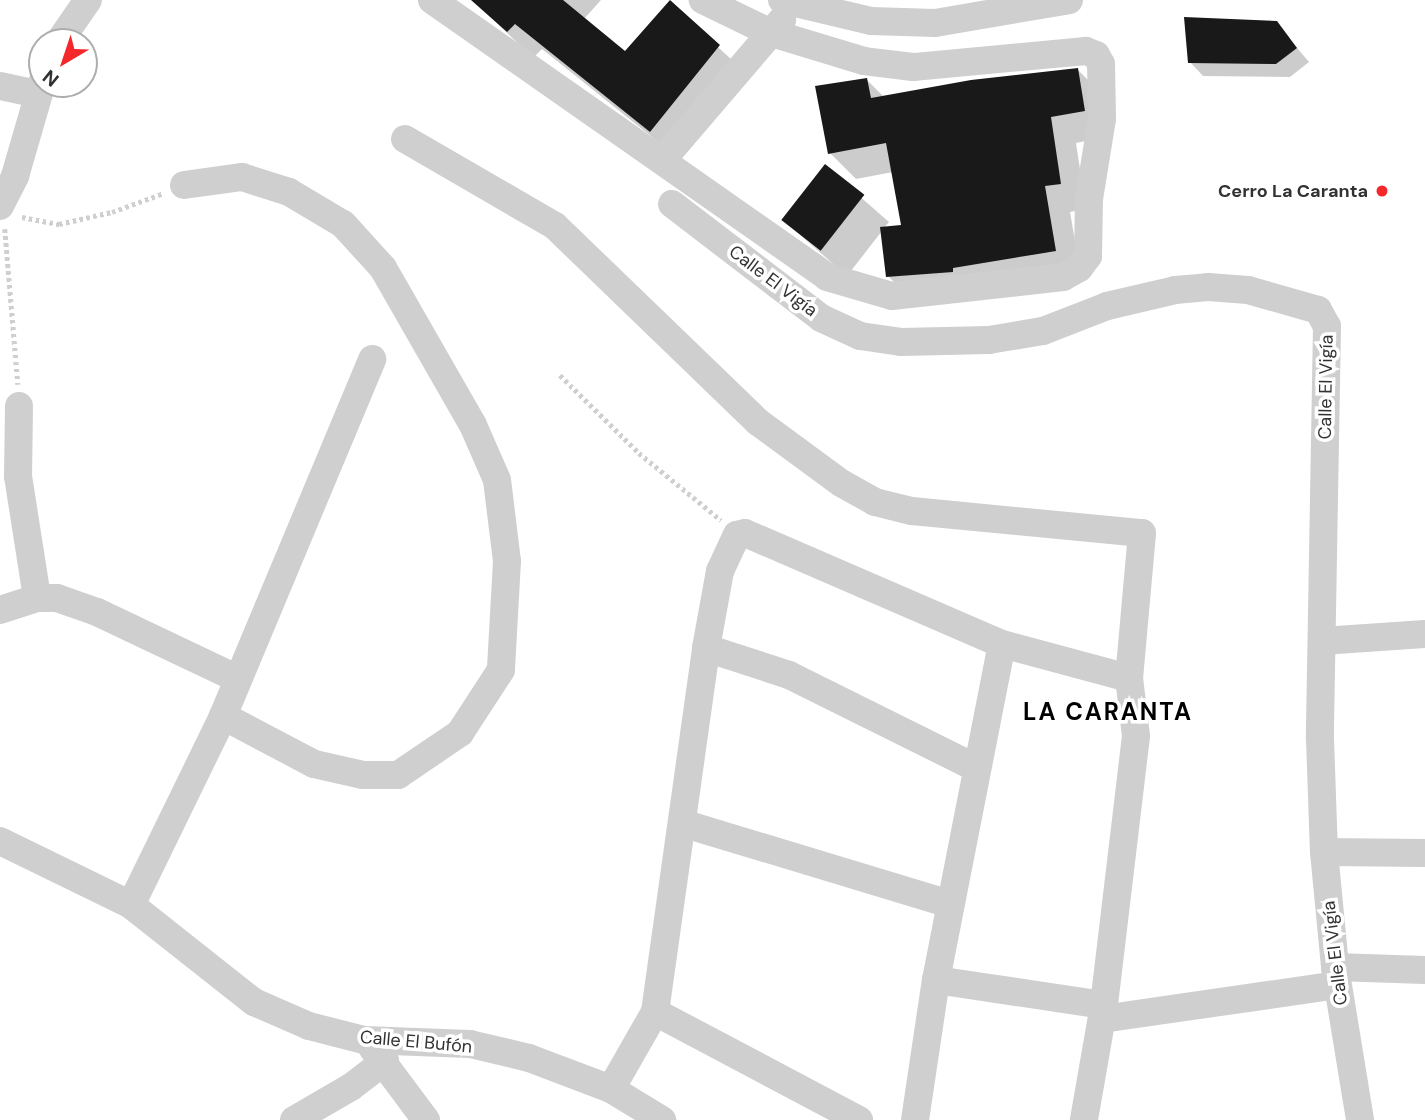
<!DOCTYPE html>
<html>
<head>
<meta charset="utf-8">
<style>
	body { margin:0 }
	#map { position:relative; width:1425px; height:1120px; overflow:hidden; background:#fff; font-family:"DM Sans",sans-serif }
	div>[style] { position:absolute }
	.shadow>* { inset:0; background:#0003 }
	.building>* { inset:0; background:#191919; transform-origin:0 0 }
	.path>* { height:4.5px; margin-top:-2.25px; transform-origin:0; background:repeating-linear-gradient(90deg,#cfcfcf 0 3.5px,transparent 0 7px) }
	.minor>* { height:28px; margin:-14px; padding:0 14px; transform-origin:14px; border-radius:14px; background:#cfcfcf }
	.dots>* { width:19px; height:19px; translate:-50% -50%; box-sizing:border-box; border:4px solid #fff; border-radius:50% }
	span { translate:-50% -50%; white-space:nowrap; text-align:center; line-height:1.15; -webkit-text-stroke:7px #fff; paint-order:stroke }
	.poi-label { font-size:18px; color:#323232; font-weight:700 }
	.right { translate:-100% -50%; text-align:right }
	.street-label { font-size:18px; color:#323232 }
	.district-label { font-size:24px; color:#000; font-weight:700; letter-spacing:2px }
	.north { position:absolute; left:28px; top:28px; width:70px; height:70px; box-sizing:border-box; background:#fff; border:2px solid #adadad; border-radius:50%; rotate:219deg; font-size:19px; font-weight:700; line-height:28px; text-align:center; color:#323232 }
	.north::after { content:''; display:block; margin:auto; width:24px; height:32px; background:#f4282a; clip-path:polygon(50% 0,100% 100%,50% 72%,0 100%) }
</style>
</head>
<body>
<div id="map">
	<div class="shadow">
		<div style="clip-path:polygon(473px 0,601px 0,584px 19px,625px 53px,670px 3px,745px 72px,677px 157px,542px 49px,534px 57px,528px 53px)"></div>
		<div style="clip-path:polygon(1276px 23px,1309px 62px,1290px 77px,1203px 76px,1190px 62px)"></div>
		<div style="clip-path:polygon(1078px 70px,1104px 96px,1110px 136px,1076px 143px,1086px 209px,1070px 212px,1081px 276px,914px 302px,888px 276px,882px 231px,847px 276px,783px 220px,825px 166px,889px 222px,884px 228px,903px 226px,893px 172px,856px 179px,830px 153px,867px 80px,884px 97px)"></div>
	</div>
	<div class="building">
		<div style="clip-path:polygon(471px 0,563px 0,625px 51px,670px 0,720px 45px,650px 132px,515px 24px,507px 32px)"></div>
		<div style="clip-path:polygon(1184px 17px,1277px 21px,1297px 48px,1276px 64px,1188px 63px)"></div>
		<div style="clip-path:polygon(1078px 68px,1085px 111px,1051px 117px,1061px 184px,1045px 186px,1056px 251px,953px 268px,953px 272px,886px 277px,880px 227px,901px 225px,886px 143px,828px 154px,815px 86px,867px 78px,871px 98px,971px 80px)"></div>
		<div style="left:825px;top:164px;width:50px;height:71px;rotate:38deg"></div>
	</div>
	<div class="path">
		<div style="left:22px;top:217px;width:38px;rotate:11deg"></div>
		<div style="left:59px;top:224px;width:54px;rotate:-12.8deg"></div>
		<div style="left:112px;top:212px;width:55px;rotate:-20.1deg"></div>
		<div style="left:5px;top:229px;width:156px;rotate:85.2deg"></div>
		<div style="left:560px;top:375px;width:111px;rotate:44.6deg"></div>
		<div style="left:639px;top:453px;width:106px;rotate:39.3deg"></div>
	</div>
	<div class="minor">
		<div style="left:432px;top:0;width:482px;rotate:35deg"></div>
		<div style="left:827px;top:277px;width:68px;rotate:16.3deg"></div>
		<div style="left:892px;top:296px;width:172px;rotate:-6.3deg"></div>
		<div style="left:1063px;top:277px;width:18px;rotate:-29deg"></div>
		<div style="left:1079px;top:268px;width:15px;rotate:-53deg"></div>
		<div style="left:1088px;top:256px;width:57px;rotate:-89deg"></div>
		<div style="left:1089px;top:199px;width:81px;rotate:-80.8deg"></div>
		<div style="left:1102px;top:119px;width:55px;rotate:-91deg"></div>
		<div style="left:1101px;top:64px;width:10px;rotate:-119deg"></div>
		<div style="left:1096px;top:55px;width:11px;rotate:-158deg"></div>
		<div style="left:1086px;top:51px;width:174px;rotate:174.7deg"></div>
		<div style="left:913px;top:67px;width:49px;rotate:-173deg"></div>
		<div style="left:864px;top:61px;width:97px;rotate:-163.2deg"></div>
		<div style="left:771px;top:33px;width:76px;rotate:-154.1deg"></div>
		<div style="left:782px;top:0;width:91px;rotate:13.3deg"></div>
		<div style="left:871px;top:21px;width:64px;rotate:1.8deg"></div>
		<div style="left:935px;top:23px;width:136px;rotate:-9.7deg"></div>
		<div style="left:59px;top:42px;width:51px;rotate:-55.4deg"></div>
		<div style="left:0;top:86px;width:39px;rotate:12deg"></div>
		<div style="left:405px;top:139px;width:173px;rotate:30.1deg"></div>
		<div style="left:555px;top:226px;width:282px;rotate:44deg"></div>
		<div style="left:758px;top:422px;width:103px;rotate:36.3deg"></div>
		<div style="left:841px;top:483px;width:39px;rotate:29deg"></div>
		<div style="left:875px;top:502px;width:38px;rotate:14deg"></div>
		<div style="left:912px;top:511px;width:231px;rotate:5.5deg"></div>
		<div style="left:1142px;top:533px;width:146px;rotate:95.1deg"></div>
		<div style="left:1129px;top:678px;width:58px;rotate:83.1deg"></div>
		<div style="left:1136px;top:736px;width:271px;rotate:96.8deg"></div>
		<div style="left:1104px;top:1005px;width:117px;rotate:99.9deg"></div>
		<div style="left:664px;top:158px;width:182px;rotate:-49.5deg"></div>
		<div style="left:184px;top:185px;width:59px;rotate:-7.9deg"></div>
		<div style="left:242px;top:177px;width:49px;rotate:17.7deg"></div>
		<div style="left:289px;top:192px;width:63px;rotate:30.7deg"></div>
		<div style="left:343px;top:224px;width:59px;rotate:47.7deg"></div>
		<div style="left:383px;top:268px;width:181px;rotate:60.2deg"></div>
		<div style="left:473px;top:425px;width:60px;rotate:66.4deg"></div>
		<div style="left:497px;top:480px;width:82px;rotate:83deg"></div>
		<div style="left:507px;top:561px;width:109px;rotate:93.2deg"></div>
		<div style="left:501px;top:670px;width:75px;rotate:123.1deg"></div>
		<div style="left:460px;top:733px;width:75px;rotate:145.9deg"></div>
		<div style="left:398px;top:775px;width:35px;rotate:180deg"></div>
		<div style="left:363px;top:775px;width:50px;rotate:-167.3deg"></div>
		<div style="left:314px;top:764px;width:103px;rotate:-152.2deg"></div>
		<div style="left:672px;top:204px;width:188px;rotate:37.4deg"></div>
		<div style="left:821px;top:318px;width:43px;rotate:24.8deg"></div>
		<div style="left:860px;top:336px;width:41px;rotate:8.3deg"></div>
		<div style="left:901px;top:342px;width:88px;rotate:-1.3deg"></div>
		<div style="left:989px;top:340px;width:55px;rotate:-9.5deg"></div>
		<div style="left:1043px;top:331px;width:69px;rotate:-21.3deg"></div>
		<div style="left:1107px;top:306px;width:70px;rotate:-13.2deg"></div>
		<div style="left:1175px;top:290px;width:33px;rotate:-5deg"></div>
		<div style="left:1208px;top:287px;width:40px;rotate:4.3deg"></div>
		<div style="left:1248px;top:290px;width:73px;rotate:15.9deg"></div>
		<div style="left:1318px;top:310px;width:18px;rotate:61deg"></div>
		<div style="left:1327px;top:326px;width:413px;rotate:91deg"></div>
		<div style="left:1320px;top:739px;width:113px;rotate:88deg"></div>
		<div style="left:1324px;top:852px;width:116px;rotate:84.5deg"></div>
		<div style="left:1335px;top:967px;width:155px;rotate:80.7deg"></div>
		<div style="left:0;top:206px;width:34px;rotate:-63deg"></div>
		<div style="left:15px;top:176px;width:97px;rotate:-73.8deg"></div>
		<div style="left:19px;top:406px;width:70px;rotate:90.8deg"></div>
		<div style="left:18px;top:476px;width:123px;rotate:81.1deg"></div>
		<div style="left:0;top:610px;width:39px;rotate:-18deg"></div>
		<div style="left:37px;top:598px;width:20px"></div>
		<div style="left:57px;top:598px;width:42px;rotate:19.3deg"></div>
		<div style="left:97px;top:612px;width:156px;rotate:25.4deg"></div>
		<div style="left:1322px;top:641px;width:103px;rotate:-3.9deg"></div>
		<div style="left:706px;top:648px;width:87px;rotate:18deg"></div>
		<div style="left:789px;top:675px;width:209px;rotate:26.4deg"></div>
		<div style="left:685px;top:824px;width:277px;rotate:16.8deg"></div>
		<div style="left:0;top:841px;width:146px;rotate:26deg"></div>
		<div style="left:131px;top:905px;width:157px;rotate:38.3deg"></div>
		<div style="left:254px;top:1002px;width:60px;rotate:23.6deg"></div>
		<div style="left:309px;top:1026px;width:57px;rotate:14.3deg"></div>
		<div style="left:364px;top:1040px;width:106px;rotate:2.2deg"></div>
		<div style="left:470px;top:1044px;width:61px;rotate:13.3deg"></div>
		<div style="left:529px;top:1058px;width:88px;rotate:20.7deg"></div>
		<div style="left:611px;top:1089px;width:60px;rotate:31.3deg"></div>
		<div style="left:1324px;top:852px;width:101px;rotate:0.6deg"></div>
		<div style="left:131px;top:905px;width:210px;rotate:-64deg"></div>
		<div style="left:223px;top:716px;width:387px;rotate:-67.3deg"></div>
		<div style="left:1335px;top:967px;width:90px;rotate:1.9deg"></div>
		<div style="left:936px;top:980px;width:170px;rotate:8.5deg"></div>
		<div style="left:655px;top:1012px;width:231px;rotate:27.9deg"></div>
		<div style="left:1102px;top:1019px;width:237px;rotate:-8.2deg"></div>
		<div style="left:373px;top:1049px;width:89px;rotate:53.3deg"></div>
		<div style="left:611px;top:1089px;width:89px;rotate:-60.3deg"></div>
		<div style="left:655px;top:1012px;width:368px;rotate:-82deg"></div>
		<div style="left:706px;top:648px;width:78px;rotate:-79.7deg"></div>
		<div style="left:720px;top:571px;width:40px;rotate:-65deg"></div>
		<div style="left:737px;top:535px;width:8px;rotate:-14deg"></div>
		<div style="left:745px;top:533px;width:280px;rotate:23.4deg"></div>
		<div style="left:1002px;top:644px;width:131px;rotate:15deg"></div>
		<div style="left:294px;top:1120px;width:66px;rotate:-30.1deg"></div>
		<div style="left:351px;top:1087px;width:43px;rotate:-37.4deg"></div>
		<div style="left:915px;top:1120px;width:142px;rotate:-81.5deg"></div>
		<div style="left:936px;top:980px;width:342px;rotate:-78.9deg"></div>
	</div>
	<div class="dots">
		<div style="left:1382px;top:191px;background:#f4282a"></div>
	</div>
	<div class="poi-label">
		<span class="right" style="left:1368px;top:191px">Cerro La Caranta</span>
	</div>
	<div class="street-label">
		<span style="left:773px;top:281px;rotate:37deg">Calle El Vigía</span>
		<span style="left:1326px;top:387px;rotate:-89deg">Calle El Vigía</span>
		<span style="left:1335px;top:953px;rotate:-97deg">Calle El Vigía</span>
		<span style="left:416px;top:1042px;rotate:5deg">Calle El Bufón</span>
	</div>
	<div class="district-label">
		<span style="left:1108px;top:712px">LA CARANTA</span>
	</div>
	<div class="north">N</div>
</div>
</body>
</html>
